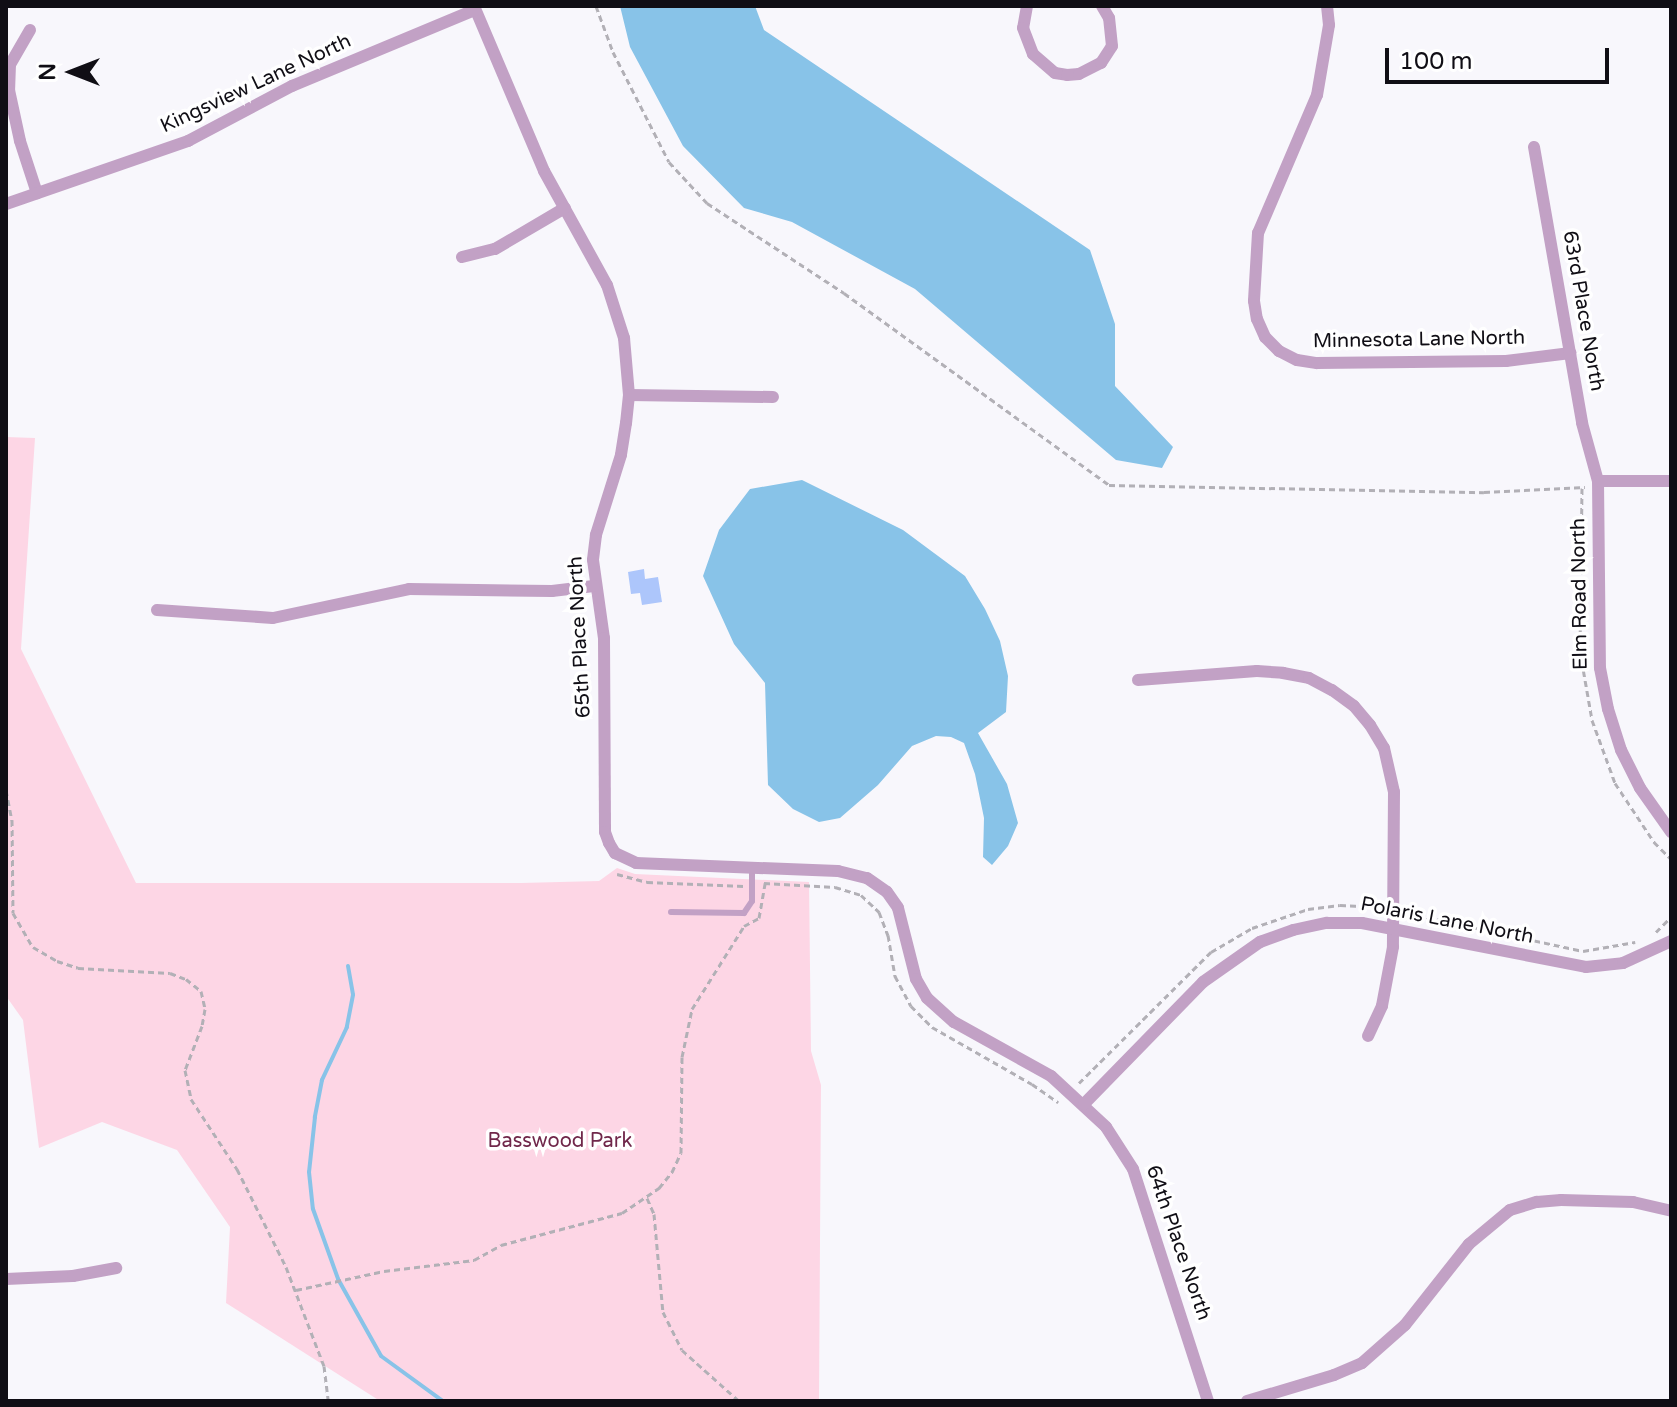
<!DOCTYPE html>
<html>
<head>
<meta charset="utf-8">
<style>
	body { margin:0 }
	#map { position:relative; width:1677px; height:1407px; overflow:hidden; background:#f8f7fc; font-family:"Varela Round",sans-serif }
	div>[style] { position:absolute }
	.green>* { inset:0; background:#fdd6e5 }
	.water>* { inset:0; background:#88c3e8 }
	.stream>* { height:4px; margin:-2px; padding:0 2px; transform-origin:2px; border-radius:2px; background:#88c3e8 }
	.building>* { inset:0; background:#adc6fb }
	.path>* { height:3px; margin-top:-1.5px; transform-origin:0; background:repeating-linear-gradient(90deg,#b2b0b6 0 6px,transparent 0 10px) }
	.service>* { height:6px; margin:-3px; padding:0 3px; transform-origin:3px; border-radius:3px; background:#c2a1c5 }
	.minor>* { height:12px; margin:-6px; padding:0 6px; transform-origin:6px; border-radius:6px; background:#c2a1c5 }
	span { translate:-50% -50%; white-space:nowrap; text-align:center; line-height:1.15; -webkit-text-stroke:7px #fff; paint-order:stroke }
	.street-label { font-size:20px; color:#100e15 }
	.park-label { font-size:20px; color:#70274a }
	.frame { position:absolute; inset:0; border:8px solid #100e15; pointer-events:none }
	.north { position:absolute; left:32px; top:32px; width:80px; height:80px; -webkit-text-stroke:6px #fff; paint-order:stroke; rotate:270deg; font-size:22px; font-weight:700; line-height:32px; text-align:center; color:#100e15 }
	.north::after { content:''; display:block; margin:auto; width:28px; height:36px; background:#100e15; clip-path:polygon(50% 0,100% 100%,50% 72%,0 100%) }
	.scale { position:absolute; left:1385px; top:48px; width:224px; height:36px; box-sizing:border-box; border:4px solid #100e15; border-top:0; padding-left:10px; font-size:24px; line-height:28px; white-space:nowrap; color:#100e15; -webkit-text-stroke:6px #fff; paint-order:stroke }
</style>
</head>
<body>
<div id="map">
	<div class="green">
		<div style="clip-path:polygon(6px 437px,35px 438px,21px 649px,136px 883px,521px 883px,599px 881px,617px 868px,635px 874px,809px 882px,811px 1051px,821px 1085px,819px 1401px,380px 1401px,226px 1303px,230px 1227px,177px 1150px,102px 1122px,39px 1148px,23px 1020px,6px 996px)"></div>
	</div>
	<div class="water">
		<div style="clip-path:polygon(620px 6px,755px 6px,764px 30px,1090px 250px,1115px 324px,1115px 386px,1173px 447px,1162px 468px,1116px 460px,915px 289px,792px 222px,744px 208px,683px 146px,630px 47px)"></div>
		<div style="clip-path:polygon(802px 480px,903px 530px,965px 576px,985px 609px,1000px 641px,1008px 676px,1006px 712px,978px 733px,1007px 784px,1018px 823px,1008px 846px,992px 865px,983px 857px,984px 818px,975px 774px,964px 743px,951px 737px,936px 736px,912px 746px,878px 785px,840px 818px,819px 822px,793px 809px,768px 785px,765px 683px,734px 644px,703px 576px,719px 530px,750px 489px)"></div>
	</div>
	<div class="stream">
		<div style="left:348px;top:966px;width:29px;rotate:80deg"></div>
		<div style="left:353px;top:995px;width:33px;rotate:101deg"></div>
		<div style="left:347px;top:1027px;width:59px;rotate:115.3deg"></div>
		<div style="left:322px;top:1080px;width:38px;rotate:101deg"></div>
		<div style="left:315px;top:1117px;width:55px;rotate:96.2deg"></div>
		<div style="left:309px;top:1172px;width:37px;rotate:84deg"></div>
		<div style="left:313px;top:1209px;width:74px;rotate:70.3deg"></div>
		<div style="left:338px;top:1279px;width:88px;rotate:60.8deg"></div>
		<div style="left:381px;top:1356px;width:77px;rotate:36deg"></div>
	</div>
	<div class="building">
		<div style="clip-path:polygon(644px 569px,645px 579px,658px 577px,662px 602px,642px 605px,640px 593px,631px 594px,628px 572px)"></div>
	</div>
	<div class="path">
		<div style="left:596px;top:6px;width:49px;rotate:69.7deg"></div>
		<div style="left:613px;top:52px;width:123px;rotate:63deg"></div>
		<div style="left:669px;top:162px;width:56px;rotate:47.2deg"></div>
		<div style="left:707px;top:203px;width:164px;rotate:33.3deg"></div>
		<div style="left:844px;top:293px;width:327px;rotate:35.9deg"></div>
		<div style="left:1109px;top:485px;width:375px;rotate:1.1deg"></div>
		<div style="left:1484px;top:492px;width:101px;rotate:-2.8deg"></div>
		<div style="left:1582px;top:488px;width:163px;rotate:90.7deg"></div>
		<div style="left:1580px;top:651px;width:70px;rotate:80.1deg"></div>
		<div style="left:1592px;top:720px;width:67px;rotate:69.9deg"></div>
		<div style="left:1615px;top:783px;width:71px;rotate:56.5deg"></div>
		<div style="left:1654px;top:842px;width:24px;rotate:45deg"></div>
		<div style="left:6px;top:790px;width:31px;rotate:79deg"></div>
		<div style="left:12px;top:820px;width:93px;rotate:89.4deg"></div>
		<div style="left:13px;top:913px;width:39px;rotate:60deg"></div>
		<div style="left:33px;top:947px;width:28px;rotate:30deg"></div>
		<div style="left:57px;top:961px;width:22px;rotate:18deg"></div>
		<div style="left:78px;top:968px;width:92px;rotate:3.1deg"></div>
		<div style="left:170px;top:973px;width:17px;rotate:21deg"></div>
		<div style="left:186px;top:979px;width:19px;rotate:39deg"></div>
		<div style="left:201px;top:991px;width:18px;rotate:77deg"></div>
		<div style="left:205px;top:1009px;width:17px;rotate:100deg"></div>
		<div style="left:202px;top:1026px;width:47px;rotate:111.1deg"></div>
		<div style="left:185px;top:1070px;width:30px;rotate:78deg"></div>
		<div style="left:191px;top:1099px;width:84px;rotate:56.7deg"></div>
		<div style="left:237px;top:1169px;width:110px;rotate:63.4deg"></div>
		<div style="left:286px;top:1267px;width:106px;rotate:69deg"></div>
		<div style="left:324px;top:1366px;width:35px;rotate:83deg"></div>
		<div style="left:617px;top:874px;width:31px;rotate:15deg"></div>
		<div style="left:647px;top:882px;width:97px;rotate:2.4deg"></div>
		<div style="left:764px;top:883px;width:71px;rotate:3.2deg"></div>
		<div style="left:835px;top:887px;width:27px;rotate:17deg"></div>
		<div style="left:861px;top:895px;width:25px;rotate:43deg"></div>
		<div style="left:879px;top:912px;width:25px;rotate:69deg"></div>
		<div style="left:888px;top:935px;width:42px;rotate:80.3deg"></div>
		<div style="left:895px;top:976px;width:34px;rotate:62deg"></div>
		<div style="left:911px;top:1006px;width:30px;rotate:45deg"></div>
		<div style="left:932px;top:1027px;width:115px;rotate:29.7deg"></div>
		<div style="left:1032px;top:1084px;width:32px;rotate:35deg"></div>
		<div style="left:1407px;top:913px;width:180px;rotate:12.2deg"></div>
		<div style="left:1583px;top:951px;width:53px;rotate:-9.8deg"></div>
		<div style="left:1656px;top:932px;width:21px;rotate:-45deg"></div>
		<div style="left:1079px;top:1083px;width:186px;rotate:-44.8deg"></div>
		<div style="left:1211px;top:952px;width:48px;rotate:-30.3deg"></div>
		<div style="left:1252px;top:928px;width:59px;rotate:-18.7deg"></div>
		<div style="left:1308px;top:909px;width:32px;rotate:-7deg"></div>
		<div style="left:1340px;top:905px;width:40px;rotate:2.9deg"></div>
		<div style="left:647px;top:1198px;width:17px;rotate:66deg"></div>
		<div style="left:654px;top:1214px;width:98px;rotate:84.8deg"></div>
		<div style="left:663px;top:1312px;width:42px;rotate:63.4deg"></div>
		<div style="left:682px;top:1350px;width:76px;rotate:41.8deg"></div>
		<div style="left:296px;top:1290px;width:90px;rotate:-12.2deg"></div>
		<div style="left:384px;top:1271px;width:91px;rotate:-7deg"></div>
		<div style="left:474px;top:1260px;width:31px;rotate:-29deg"></div>
		<div style="left:501px;top:1245px;width:125px;rotate:-14.8deg"></div>
		<div style="left:622px;top:1213px;width:45px;rotate:-34deg"></div>
		<div style="left:659px;top:1188px;width:21px;rotate:-51deg"></div>
		<div style="left:672px;top:1172px;width:21px;rotate:-65deg"></div>
		<div style="left:681px;top:1153px;width:96px;rotate:-89.4deg"></div>
		<div style="left:682px;top:1057px;width:49px;rotate:-78.2deg"></div>
		<div style="left:692px;top:1009px;width:98px;rotate:-57.9deg"></div>
		<div style="left:744px;top:926px;width:17px;rotate:-28deg"></div>
		<div style="left:759px;top:918px;width:36px;rotate:-80deg"></div>
	</div>
	<div class="service">
		<div style="left:671px;top:912px;width:73px;rotate:0.8deg"></div>
		<div style="left:744px;top:913px;width:14px;rotate:-56deg"></div>
		<div style="left:752px;top:901px;width:33px;rotate:-90deg"></div>
	</div>
	<div class="minor">
		<div style="left:474px;top:6px;width:179px;rotate:67deg"></div>
		<div style="left:544px;top:171px;width:130px;rotate:61.1deg"></div>
		<div style="left:607px;top:285px;width:56px;rotate:72.2deg"></div>
		<div style="left:624px;top:338px;width:57px;rotate:85deg"></div>
		<div style="left:629px;top:395px;width:28px;rotate:96deg"></div>
		<div style="left:626px;top:423px;width:32px;rotate:99deg"></div>
		<div style="left:621px;top:455px;width:84px;rotate:107.4deg"></div>
		<div style="left:596px;top:535px;width:25px;rotate:97deg"></div>
		<div style="left:593px;top:560px;width:79px;rotate:82deg"></div>
		<div style="left:604px;top:638px;width:194px;rotate:89.7deg"></div>
		<div style="left:605px;top:832px;width:12px;rotate:70deg"></div>
		<div style="left:609px;top:843px;width:12px;rotate:59deg"></div>
		<div style="left:615px;top:853px;width:23px;rotate:25deg"></div>
		<div style="left:636px;top:863px;width:202px;rotate:2.3deg"></div>
		<div style="left:838px;top:871px;width:30px;rotate:14deg"></div>
		<div style="left:867px;top:878px;width:24px;rotate:35deg"></div>
		<div style="left:887px;top:892px;width:19px;rotate:55deg"></div>
		<div style="left:898px;top:908px;width:73px;rotate:75.8deg"></div>
		<div style="left:916px;top:979px;width:22px;rotate:60deg"></div>
		<div style="left:927px;top:998px;width:36px;rotate:42deg"></div>
		<div style="left:954px;top:1022px;width:111px;rotate:29.1deg"></div>
		<div style="left:1051px;top:1076px;width:75px;rotate:42.8deg"></div>
		<div style="left:1106px;top:1127px;width:50px;rotate:57.3deg"></div>
		<div style="left:1133px;top:1169px;width:244px;rotate:72.1deg"></div>
		<div style="left:1027px;top:6px;width:22px;rotate:100deg"></div>
		<div style="left:1023px;top:28px;width:28px;rotate:69deg"></div>
		<div style="left:1033px;top:54px;width:29px;rotate:41deg"></div>
		<div style="left:1055px;top:73px;width:12px;rotate:9deg"></div>
		<div style="left:1067px;top:75px;width:12px;rotate:-5deg"></div>
		<div style="left:1079px;top:74px;width:25px;rotate:-27deg"></div>
		<div style="left:1101px;top:63px;width:20px;rotate:-57deg"></div>
		<div style="left:1112px;top:46px;width:28px;rotate:-96deg"></div>
		<div style="left:1109px;top:18px;width:14px;rotate:-120deg"></div>
		<div style="left:1327px;top:6px;width:19px;rotate:84deg"></div>
		<div style="left:1329px;top:25px;width:71px;rotate:99.7deg"></div>
		<div style="left:1317px;top:95px;width:150px;rotate:113.1deg"></div>
		<div style="left:1258px;top:233px;width:68px;rotate:93.4deg"></div>
		<div style="left:1254px;top:301px;width:18px;rotate:81deg"></div>
		<div style="left:1257px;top:319px;width:20px;rotate:66deg"></div>
		<div style="left:1265px;top:337px;width:20px;rotate:45deg"></div>
		<div style="left:1279px;top:351px;width:20px;rotate:27deg"></div>
		<div style="left:1297px;top:360px;width:20px;rotate:9deg"></div>
		<div style="left:1317px;top:363px;width:189px;rotate:-0.6deg"></div>
		<div style="left:1506px;top:361px;width:65px;rotate:-7deg"></div>
		<div style="left:30px;top:30px;width:39px;rotate:120deg"></div>
		<div style="left:10px;top:64px;width:26px;rotate:92deg"></div>
		<div style="left:9px;top:90px;width:52px;rotate:77.8deg"></div>
		<div style="left:20px;top:141px;width:55px;rotate:71.9deg"></div>
		<div style="left:1534px;top:147px;width:280px;rotate:80.1deg"></div>
		<div style="left:1582px;top:423px;width:60px;rotate:74.6deg"></div>
		<div style="left:1598px;top:481px;width:187px;rotate:89.4deg"></div>
		<div style="left:1600px;top:668px;width:42px;rotate:79deg"></div>
		<div style="left:1608px;top:709px;width:43px;rotate:72.4deg"></div>
		<div style="left:1621px;top:750px;width:42px;rotate:63.4deg"></div>
		<div style="left:1640px;top:788px;width:54px;rotate:54.8deg"></div>
		<div style="left:6px;top:204px;width:193px;rotate:-19.1deg"></div>
		<div style="left:188px;top:141px;width:118px;rotate:-27.9deg"></div>
		<div style="left:292px;top:86px;width:198px;rotate:-22.6deg"></div>
		<div style="left:462px;top:257px;width:34px;rotate:-14deg"></div>
		<div style="left:495px;top:249px;width:81px;rotate:-30.4deg"></div>
		<div style="left:629px;top:395px;width:144px;rotate:0.8deg"></div>
		<div style="left:1598px;top:481px;width:73px"></div>
		<div style="left:157px;top:610px;width:116px;rotate:3.9deg"></div>
		<div style="left:273px;top:618px;width:139px;rotate:-12deg"></div>
		<div style="left:409px;top:589px;width:143px;rotate:0.8deg"></div>
		<div style="left:552px;top:591px;width:42px;rotate:-6.8deg"></div>
		<div style="left:1138px;top:680px;width:119px;rotate:-4.3deg"></div>
		<div style="left:1257px;top:671px;width:26px;rotate:4deg"></div>
		<div style="left:1283px;top:673px;width:26px;rotate:11deg"></div>
		<div style="left:1309px;top:678px;width:26px;rotate:28deg"></div>
		<div style="left:1332px;top:690px;width:27px;rotate:36deg"></div>
		<div style="left:1354px;top:706px;width:25px;rotate:50deg"></div>
		<div style="left:1370px;top:725px;width:27px;rotate:59deg"></div>
		<div style="left:1384px;top:748px;width:45px;rotate:77.2deg"></div>
		<div style="left:1394px;top:792px;width:155px;rotate:90.4deg"></div>
		<div style="left:1393px;top:947px;width:60px;rotate:100.6deg"></div>
		<div style="left:1382px;top:1006px;width:33px;rotate:115deg"></div>
		<div style="left:1084px;top:1104px;width:170px;rotate:-45.7deg"></div>
		<div style="left:1203px;top:982px;width:70px;rotate:-35.1deg"></div>
		<div style="left:1260px;top:942px;width:35px;rotate:-20deg"></div>
		<div style="left:1293px;top:930px;width:35px;rotate:-12deg"></div>
		<div style="left:1327px;top:923px;width:35px"></div>
		<div style="left:1362px;top:923px;width:228px;rotate:11.1deg"></div>
		<div style="left:1586px;top:967px;width:37px;rotate:-6deg"></div>
		<div style="left:1623px;top:963px;width:53px;rotate:-24.6deg"></div>
		<div style="left:6px;top:1279px;width:67px;rotate:-2.6deg"></div>
		<div style="left:73px;top:1276px;width:44px;rotate:-10.5deg"></div>
		<div style="left:1247px;top:1401px;width:91px;rotate:-16.6deg"></div>
		<div style="left:1334px;top:1375px;width:30px;rotate:-23deg"></div>
		<div style="left:1362px;top:1363px;width:57px;rotate:-41.5deg"></div>
		<div style="left:1405px;top:1325px;width:103px;rotate:-51.7deg"></div>
		<div style="left:1469px;top:1244px;width:53px;rotate:-39.7deg"></div>
		<div style="left:1510px;top:1210px;width:28px;rotate:-17deg"></div>
		<div style="left:1537px;top:1202px;width:24px;rotate:-5deg"></div>
		<div style="left:1561px;top:1200px;width:72px;rotate:1.6deg"></div>
		<div style="left:1633px;top:1202px;width:39px;rotate:13deg"></div>
	</div>
	<div class="street-label">
		<span style="left:256px;top:84px;rotate:-25deg">Kingsview Lane North</span>
		<span style="left:1583px;top:311px;rotate:80deg">63rd Place North</span>
		<span style="left:1419px;top:340px;rotate:-1deg">Minnesota Lane North</span>
		<span style="left:1580px;top:594px;rotate:-91deg">Elm Road North</span>
		<span style="left:580px;top:637px;rotate:-93deg">65th Place North</span>
		<span style="left:1447px;top:921px;rotate:11deg">Polaris Lane North</span>
		<span style="left:1178px;top:1243px;rotate:71deg">64th Place North</span>
	</div>
	<div class="park-label">
		<span style="left:560px;top:1141px">Basswood Park</span>
	</div>
	<div class="frame"></div>
	<div class="north">N</div>
	<div class="scale">100 m</div>
</div>
</body>
</html>
